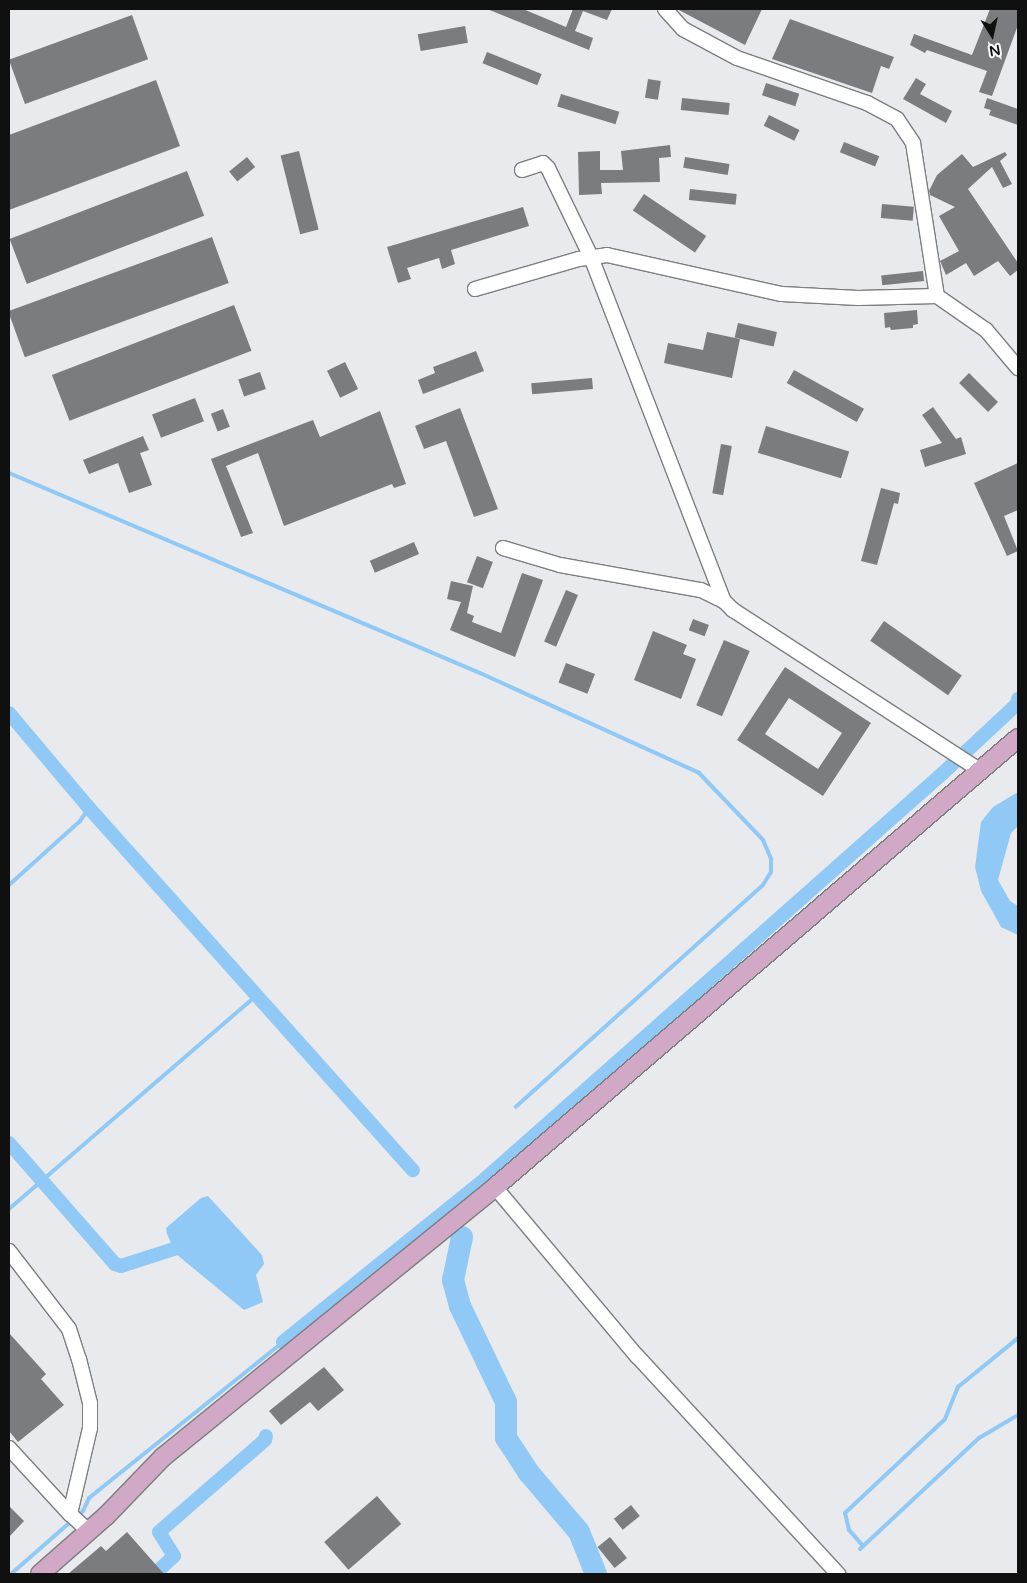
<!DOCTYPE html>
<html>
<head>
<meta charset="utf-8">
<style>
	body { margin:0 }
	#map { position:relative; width:1027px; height:1583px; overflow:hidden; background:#e8eaed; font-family:"Varela Round",sans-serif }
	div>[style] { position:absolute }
	.water>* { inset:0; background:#90c9f6 }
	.stream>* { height:4px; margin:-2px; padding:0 2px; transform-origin:2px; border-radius:2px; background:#90c9f6 }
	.canal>* { height:14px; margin:-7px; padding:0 7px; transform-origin:7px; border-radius:7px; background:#90c9f6 }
	.river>* { height:22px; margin:-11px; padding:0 11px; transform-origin:11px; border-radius:11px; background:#90c9f6 }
	.building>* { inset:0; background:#7a7c7f; transform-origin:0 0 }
	.roads { filter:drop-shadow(1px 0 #7c7e80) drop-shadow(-1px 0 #7c7e80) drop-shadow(0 1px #7c7e80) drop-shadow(0 -1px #7c7e80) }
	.minor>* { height:14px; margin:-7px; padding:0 7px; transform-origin:7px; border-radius:7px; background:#fff }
	.major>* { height:18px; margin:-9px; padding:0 9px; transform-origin:9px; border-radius:9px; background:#d1a8c6 }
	span { translate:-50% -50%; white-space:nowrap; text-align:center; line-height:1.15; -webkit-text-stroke:4.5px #f5f7fb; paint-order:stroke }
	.frame { position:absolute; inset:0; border:10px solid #101011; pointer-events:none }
	.north { position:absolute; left:967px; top:10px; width:50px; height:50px; -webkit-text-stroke:4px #f5f7fb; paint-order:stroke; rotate:170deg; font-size:14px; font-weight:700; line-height:20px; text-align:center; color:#101011 }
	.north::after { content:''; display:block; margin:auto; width:18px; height:22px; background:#101011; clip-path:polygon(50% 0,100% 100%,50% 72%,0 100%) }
</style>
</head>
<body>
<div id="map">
	<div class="water">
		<div style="clip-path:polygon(1018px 792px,1018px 826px,1011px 833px,998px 880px,1010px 901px,1018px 906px,1018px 935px,1001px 927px,981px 891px,975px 867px,981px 822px,993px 807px)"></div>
		<div style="clip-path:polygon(208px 1196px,262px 1255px,264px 1264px,256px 1275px,263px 1302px,244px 1310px,176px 1254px,167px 1234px,166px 1228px,201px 1198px)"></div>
	</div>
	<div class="stream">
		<div style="left:9px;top:473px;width:512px;rotate:23.01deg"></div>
		<div style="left:480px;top:673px;width:241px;rotate:24.5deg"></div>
		<div style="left:699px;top:773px;width:93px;rotate:46.3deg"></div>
		<div style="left:763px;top:840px;width:21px;rotate:67deg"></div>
		<div style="left:771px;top:859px;width:13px;rotate:90deg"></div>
		<div style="left:771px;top:872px;width:15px;rotate:122deg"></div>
		<div style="left:763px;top:885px;width:332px;rotate:138.1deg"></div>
		<div style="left:9px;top:885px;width:96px;rotate:-42deg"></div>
		<div style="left:80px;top:821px;width:16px;rotate:-55deg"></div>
		<div style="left:9px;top:1209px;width:328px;rotate:-40.8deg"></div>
		<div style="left:863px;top:1546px;width:21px;rotate:-131deg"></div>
		<div style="left:849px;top:1530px;width:17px;rotate:-103deg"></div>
		<div style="left:845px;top:1513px;width:137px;rotate:-43.2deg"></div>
		<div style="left:945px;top:1419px;width:35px;rotate:-68deg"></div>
		<div style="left:958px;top:1387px;width:77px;rotate:-39.2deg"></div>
		<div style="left:860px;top:1549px;width:163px;rotate:-43deg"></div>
		<div style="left:979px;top:1438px;width:45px;rotate:-30.5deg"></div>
		<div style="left:11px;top:1574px;width:96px;rotate:-41.2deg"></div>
		<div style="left:83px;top:1511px;width:14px;rotate:-65deg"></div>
		<div style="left:89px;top:1498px;width:249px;rotate:-38.8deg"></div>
	</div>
	<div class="canal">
		<div style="left:9px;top:713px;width:124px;rotate:49.9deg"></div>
		<div style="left:89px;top:808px;width:486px;rotate:48.2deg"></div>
		<div style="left:9px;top:1143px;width:161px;rotate:48.8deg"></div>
		<div style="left:115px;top:1264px;width:6px;rotate:18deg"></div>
		<div style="left:121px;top:1266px;width:56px;rotate:-17.8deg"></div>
		<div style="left:283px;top:1342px;width:261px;rotate:-38.9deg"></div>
		<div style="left:486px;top:1178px;width:611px;rotate:-41.55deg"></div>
		<div style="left:943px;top:773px;width:101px;rotate:-43deg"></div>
		<div style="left:1017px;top:704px;width:5px;rotate:-79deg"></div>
		<div style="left:160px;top:1569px;width:19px;rotate:-43deg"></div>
		<div style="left:174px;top:1556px;width:28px;rotate:-122deg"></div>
		<div style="left:159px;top:1532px;width:140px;rotate:-41deg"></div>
		<div style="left:265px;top:1440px;width:4px;rotate:-76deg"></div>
	</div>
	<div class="river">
		<div style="left:462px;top:1237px;width:44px;rotate:101.8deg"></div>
		<div style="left:453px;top:1280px;width:27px;rotate:75deg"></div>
		<div style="left:460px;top:1306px;width:106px;rotate:64.4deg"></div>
		<div style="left:506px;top:1402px;width:36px;rotate:90deg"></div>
		<div style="left:506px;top:1438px;width:42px;rotate:56.7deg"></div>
		<div style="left:529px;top:1473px;width:77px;rotate:49.7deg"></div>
		<div style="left:579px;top:1532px;width:45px;rotate:68deg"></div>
	</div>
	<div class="building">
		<div style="clip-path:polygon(487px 9px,523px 9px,566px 27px,573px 9px,612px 9px,607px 20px,583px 11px,575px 31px,593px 38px,589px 50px)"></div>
		<div style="clip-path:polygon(677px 9px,762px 9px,745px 45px)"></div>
		<div style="clip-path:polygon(990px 9px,1018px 9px,1018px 25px,992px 96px,979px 92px,987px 71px,927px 50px,925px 53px,910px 45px,914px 34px,972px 55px)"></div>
		<div style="left:132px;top:15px;width:47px;height:131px;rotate:70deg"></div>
		<div style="clip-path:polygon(790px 19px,894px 57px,889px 69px,881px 66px,872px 93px,772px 59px)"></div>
		<div style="left:465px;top:26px;width:17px;height:48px;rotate:80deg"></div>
		<div style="left:487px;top:52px;width:59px;height:12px;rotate:22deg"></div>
		<div style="clip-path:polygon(916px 78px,926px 84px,920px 94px,952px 111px,946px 123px,903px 99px)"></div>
		<div style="left:648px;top:79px;width:13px;height:19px;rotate:9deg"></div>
		<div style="clip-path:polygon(156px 80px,180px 146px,9px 210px,9px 135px)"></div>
		<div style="left:766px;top:83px;width:35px;height:13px;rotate:18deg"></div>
		<div style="left:561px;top:94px;width:61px;height:13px;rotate:17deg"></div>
		<div style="left:682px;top:98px;width:48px;height:12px;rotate:6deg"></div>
		<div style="clip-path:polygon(987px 98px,1018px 109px,1018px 125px,989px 115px,991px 110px,984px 108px)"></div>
		<div style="left:769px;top:115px;width:34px;height:12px;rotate:26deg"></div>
		<div style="left:844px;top:142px;width:38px;height:11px;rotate:22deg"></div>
		<div style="clip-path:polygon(670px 145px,671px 157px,659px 158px,660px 182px,601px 183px,602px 194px,579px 195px,578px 152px,600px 151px,600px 170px,623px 170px,621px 151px)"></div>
		<div style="left:299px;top:151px;width:81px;height:19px;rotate:76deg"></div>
		<div style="clip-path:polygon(1005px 152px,1007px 155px,1000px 161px,1012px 184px,1003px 188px,992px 167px,968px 189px,1018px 263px,1018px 270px,1010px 276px,998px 261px,974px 276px,966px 263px,946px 275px,940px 261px,959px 251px,939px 216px,955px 207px,930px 195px,929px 191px,937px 175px,962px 154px,973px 167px)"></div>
		<div style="left:247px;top:157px;width:13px;height:23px;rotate:51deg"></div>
		<div style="left:685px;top:157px;width:45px;height:11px;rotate:9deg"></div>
		<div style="left:187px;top:171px;width:48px;height:190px;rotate:69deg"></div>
		<div style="left:690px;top:189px;width:47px;height:11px;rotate:6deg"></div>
		<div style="left:644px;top:194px;width:75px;height:20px;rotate:34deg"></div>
		<div style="left:882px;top:204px;width:32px;height:14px;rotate:5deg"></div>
		<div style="clip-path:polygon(523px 207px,529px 226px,451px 250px,455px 264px,442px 269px,439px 258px,407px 268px,411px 279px,398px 283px,387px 247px)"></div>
		<div style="left:212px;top:237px;width:49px;height:217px;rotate:70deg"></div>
		<div style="left:923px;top:271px;width:10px;height:42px;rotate:84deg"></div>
		<div style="left:234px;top:305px;width:49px;height:195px;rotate:69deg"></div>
		<div style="clip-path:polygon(917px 310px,918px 324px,913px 325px,913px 328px,891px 330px,890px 327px,885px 328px,884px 313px)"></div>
		<div style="left:738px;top:323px;width:40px;height:15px;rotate:13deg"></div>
		<div style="clip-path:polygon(707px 332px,740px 339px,732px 378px,664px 363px,668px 343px,703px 350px)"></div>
		<div style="clip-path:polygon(476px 351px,484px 371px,423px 394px,418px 380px,435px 373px,433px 367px)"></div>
		<div style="left:345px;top:362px;width:30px;height:20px;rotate:64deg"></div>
		<div style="left:794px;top:370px;width:80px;height:15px;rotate:29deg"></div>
		<div style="left:260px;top:372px;width:18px;height:23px;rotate:71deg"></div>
		<div style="left:969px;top:373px;width:41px;height:14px;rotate:45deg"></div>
		<div style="left:592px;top:378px;width:11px;height:61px;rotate:85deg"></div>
		<div style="left:195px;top:398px;width:25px;height:46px;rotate:69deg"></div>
		<div style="clip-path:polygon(933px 407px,956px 439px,961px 437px,966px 454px,925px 467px,920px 450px,942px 443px,922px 415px)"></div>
		<div style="clip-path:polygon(460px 408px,498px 509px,474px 517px,446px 441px,424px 449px,415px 426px)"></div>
		<div style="left:223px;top:409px;width:19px;height:13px;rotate:69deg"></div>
		<div style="clip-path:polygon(380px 411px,406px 484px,394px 488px,392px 484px,284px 526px,258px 453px,226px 466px,253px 533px,241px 537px,211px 459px,313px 420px,320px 437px)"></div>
		<div style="left:766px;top:426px;width:87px;height:28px;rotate:17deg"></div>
		<div style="clip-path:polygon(143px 436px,149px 450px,140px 453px,152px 485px,129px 493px,118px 463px,89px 474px,83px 460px)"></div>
		<div style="left:721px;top:444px;width:11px;height:50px;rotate:10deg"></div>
		<div style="clip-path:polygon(1018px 463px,1018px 510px,1004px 516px,1018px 551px,1007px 556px,974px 483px)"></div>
		<div style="clip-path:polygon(881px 488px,900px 493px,898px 504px,894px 503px,877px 565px,861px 561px)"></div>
		<div style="left:414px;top:542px;width:13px;height:48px;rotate:67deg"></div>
		<div style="left:477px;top:556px;width:17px;height:28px;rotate:21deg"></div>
		<div style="clip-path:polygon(522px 573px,543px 580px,515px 657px,450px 630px,461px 602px,447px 599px,451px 581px,473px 586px,467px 613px,474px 616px,472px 622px,501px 633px)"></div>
		<div style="left:566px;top:590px;width:13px;height:56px;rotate:23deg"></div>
		<div style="left:693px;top:619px;width:17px;height:12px;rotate:21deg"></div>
		<div style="left:884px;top:621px;width:95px;height:24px;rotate:35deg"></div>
		<div style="clip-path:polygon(653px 631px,687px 645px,683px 654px,696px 659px,681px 699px,634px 680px)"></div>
		<div style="left:724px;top:640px;width:28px;height:71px;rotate:23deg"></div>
		<div style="left:566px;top:663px;width:31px;height:21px;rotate:21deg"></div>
		<div style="clip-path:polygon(evenodd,785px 667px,871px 723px,823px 796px,737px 740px,785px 667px,789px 698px,842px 733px,818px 769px,765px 734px,789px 698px)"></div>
		<div style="clip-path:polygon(9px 1333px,46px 1374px,41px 1379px,64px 1405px,18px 1442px,9px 1431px)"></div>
		<div style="clip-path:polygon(324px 1367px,344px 1390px,318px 1411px,310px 1402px,281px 1425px,269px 1411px)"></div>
		<div style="left:377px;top:1496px;width:37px;height:70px;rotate:49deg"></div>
		<div style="left:631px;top:1505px;width:14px;height:22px;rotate:51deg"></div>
		<div style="clip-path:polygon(9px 1506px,24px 1521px,9px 1537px)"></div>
		<div style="clip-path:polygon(127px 1532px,164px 1574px,68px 1574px,101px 1546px,106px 1551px)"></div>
		<div style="left:610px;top:1537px;width:27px;height:16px;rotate:51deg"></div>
	</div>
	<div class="roads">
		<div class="minor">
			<div style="left:665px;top:9px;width:27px;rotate:48deg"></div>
			<div style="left:683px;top:29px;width:61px;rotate:28.2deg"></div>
			<div style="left:737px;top:58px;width:138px;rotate:19.1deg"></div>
			<div style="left:867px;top:103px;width:34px;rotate:28deg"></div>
			<div style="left:897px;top:119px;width:29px;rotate:56deg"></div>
			<div style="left:913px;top:143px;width:155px;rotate:81.1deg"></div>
			<div style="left:937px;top:296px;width:60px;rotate:34.8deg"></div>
			<div style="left:986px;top:330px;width:50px;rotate:49.9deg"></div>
			<div style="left:522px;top:170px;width:22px;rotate:-18deg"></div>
			<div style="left:543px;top:163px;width:7px;rotate:45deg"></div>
			<div style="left:548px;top:168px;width:99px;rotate:64.2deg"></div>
			<div style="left:591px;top:257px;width:369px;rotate:68.9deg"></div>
			<div style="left:724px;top:601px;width:13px;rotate:45deg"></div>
			<div style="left:733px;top:610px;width:293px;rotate:33deg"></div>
			<div style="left:475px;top:289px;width:108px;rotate:-16.1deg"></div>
			<div style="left:579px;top:259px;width:28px;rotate:-8deg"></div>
			<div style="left:607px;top:255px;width:179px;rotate:12.6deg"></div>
			<div style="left:782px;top:294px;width:76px;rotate:3deg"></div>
			<div style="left:858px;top:298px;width:79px;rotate:-1.5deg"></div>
			<div style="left:503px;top:548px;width:59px;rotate:16.6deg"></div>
			<div style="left:560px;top:565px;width:143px;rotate:10.1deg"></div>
			<div style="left:701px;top:590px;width:25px;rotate:26deg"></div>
			<div style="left:495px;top:1187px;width:221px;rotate:50deg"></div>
			<div style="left:637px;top:1356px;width:297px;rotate:47.3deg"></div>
			<div style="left:9px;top:1251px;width:98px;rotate:52.4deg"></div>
			<div style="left:69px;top:1329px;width:32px;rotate:72deg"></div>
			<div style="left:79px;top:1359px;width:45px;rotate:76deg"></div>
			<div style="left:90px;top:1403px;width:25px;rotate:90deg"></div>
			<div style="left:90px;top:1428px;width:88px;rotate:103.1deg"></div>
			<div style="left:70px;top:1514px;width:26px;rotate:43deg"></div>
			<div style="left:9px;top:1448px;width:90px;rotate:47.3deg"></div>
		</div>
		<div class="major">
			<div style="left:40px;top:1574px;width:89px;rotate:-41.4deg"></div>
			<div style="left:107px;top:1515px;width:81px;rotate:-46deg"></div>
			<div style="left:163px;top:1457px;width:428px;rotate:-39.1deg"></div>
			<div style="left:495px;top:1187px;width:689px;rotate:-40.65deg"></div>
		</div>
	</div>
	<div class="frame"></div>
	<div class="north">N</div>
</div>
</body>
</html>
